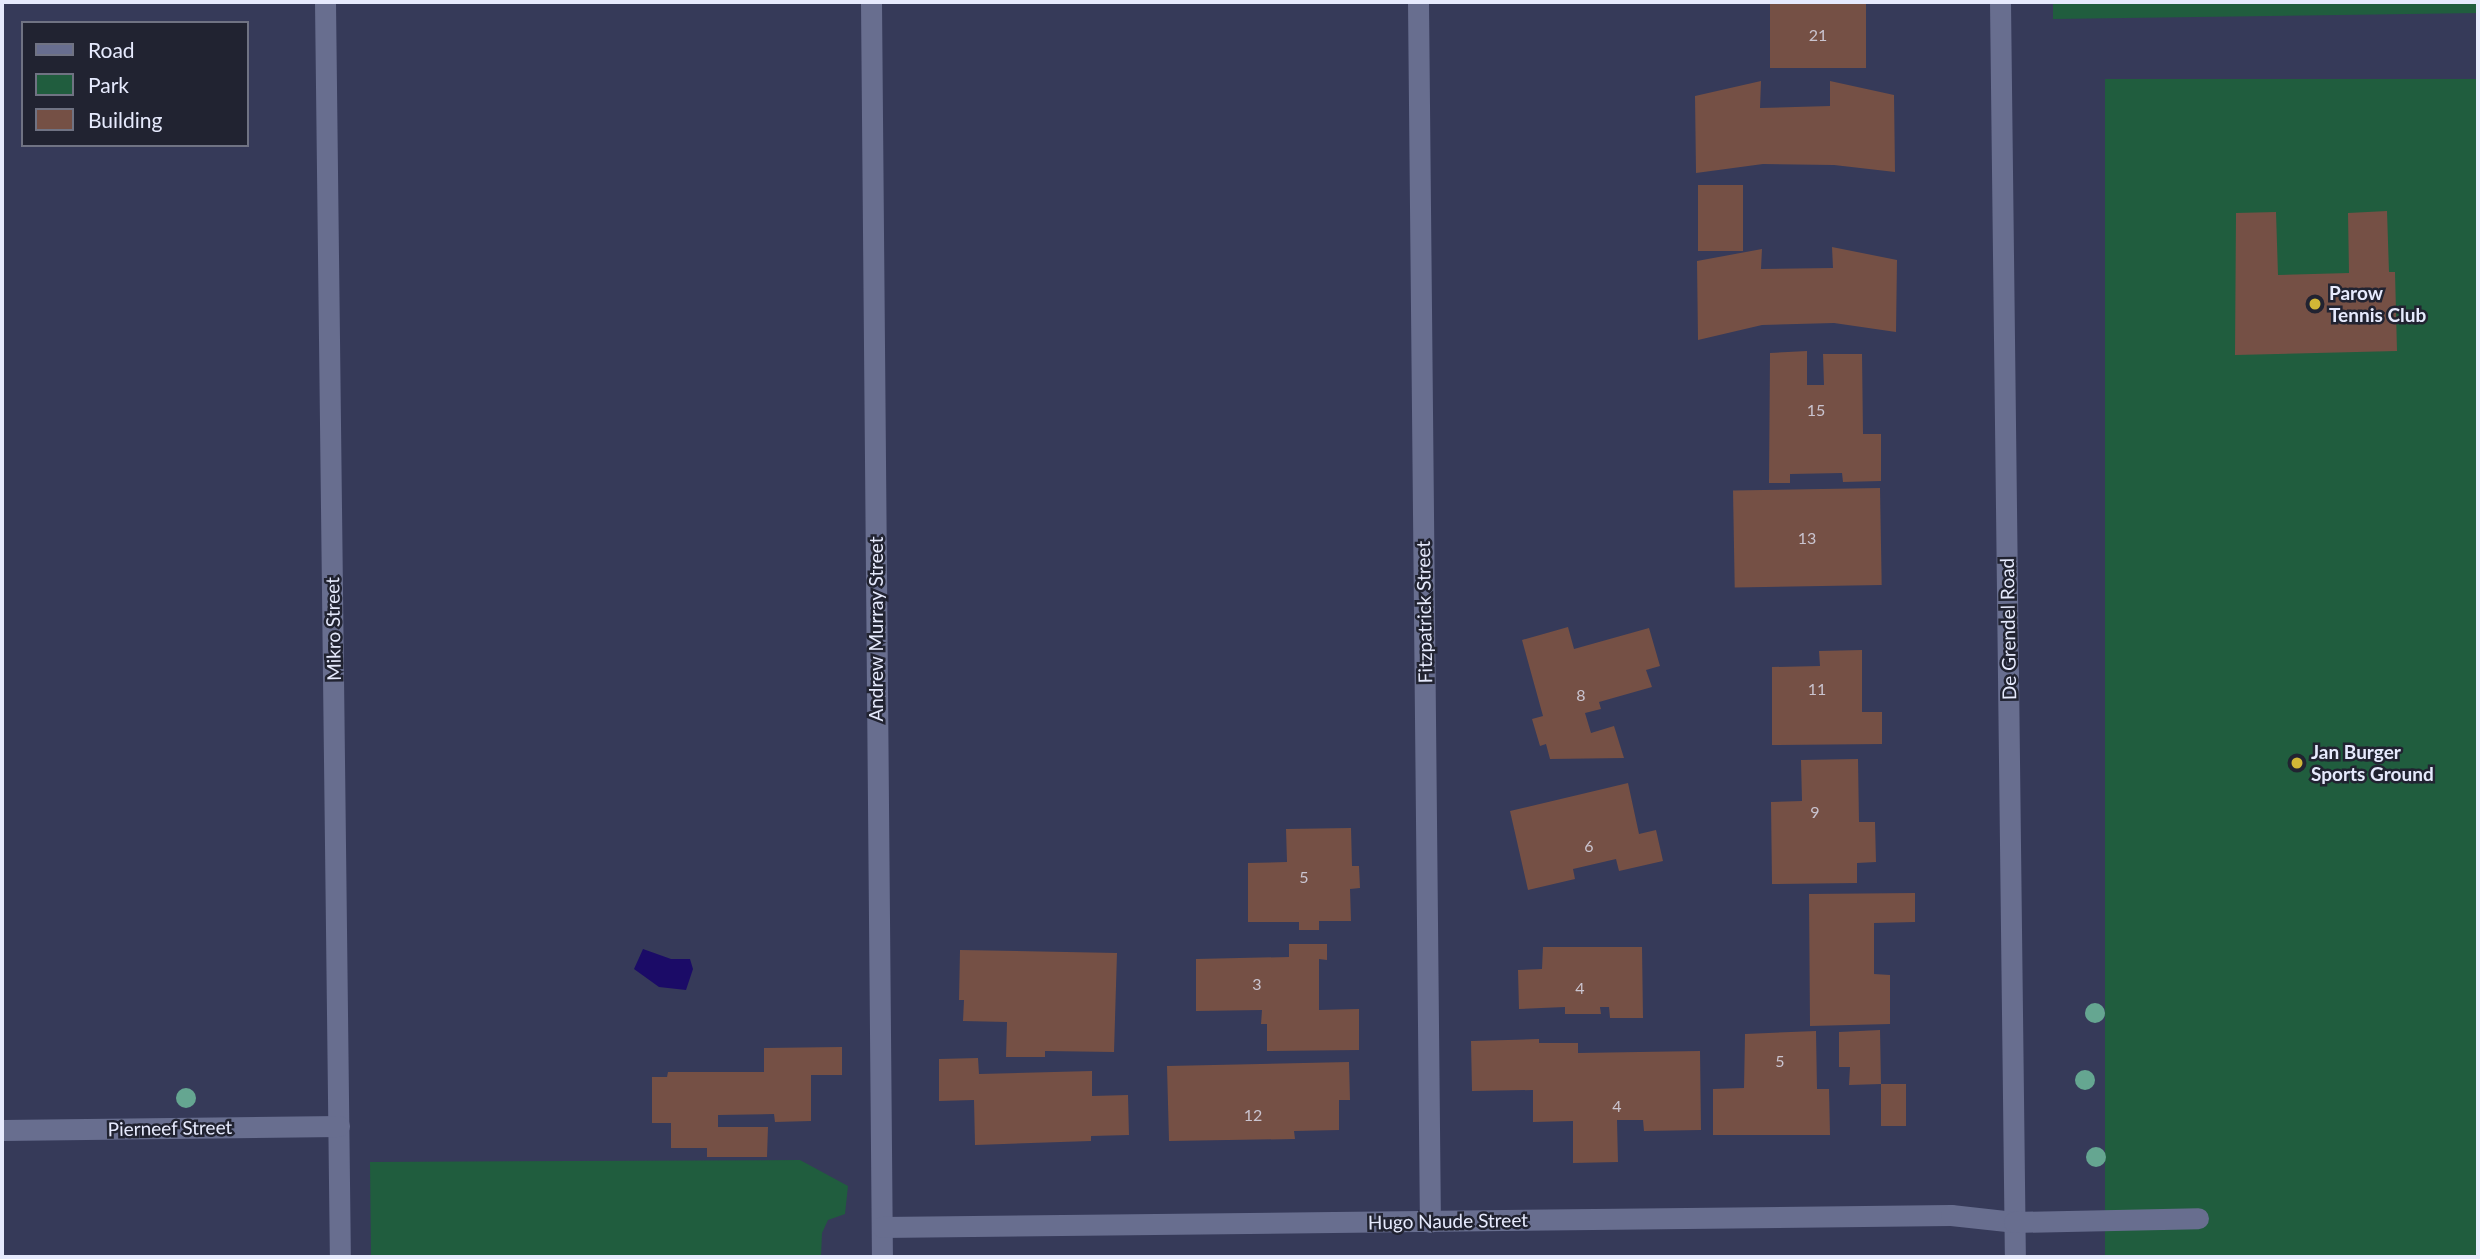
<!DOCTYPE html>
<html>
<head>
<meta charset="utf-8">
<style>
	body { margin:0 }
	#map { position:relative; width:2480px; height:1259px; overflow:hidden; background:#363a59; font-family:Lato,sans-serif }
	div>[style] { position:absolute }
	.green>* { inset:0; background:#205d3e; transform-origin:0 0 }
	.water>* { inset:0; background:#1b0b67 }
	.building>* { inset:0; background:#755045; transform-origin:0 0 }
	.minor>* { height:21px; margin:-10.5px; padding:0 10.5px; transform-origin:10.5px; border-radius:10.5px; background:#686e8f }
	.trees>* { width:20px; height:20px; margin:-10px; border-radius:50%; background:#65a691 }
	.dots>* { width:19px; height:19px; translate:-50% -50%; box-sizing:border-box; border:4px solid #212331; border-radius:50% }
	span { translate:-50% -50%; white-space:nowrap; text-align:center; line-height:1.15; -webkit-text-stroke:5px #212331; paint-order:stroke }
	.number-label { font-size:16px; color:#cac4cf }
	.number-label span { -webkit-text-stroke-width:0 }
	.poi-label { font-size:19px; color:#e6eafd; font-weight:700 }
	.left { translate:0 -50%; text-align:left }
	.street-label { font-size:19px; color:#e6eafd }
	.frame { position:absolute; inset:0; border:4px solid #e6eafd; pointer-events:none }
	.legend { position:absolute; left:21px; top:21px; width:228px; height:126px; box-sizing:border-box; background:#212331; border:2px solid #707383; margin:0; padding:9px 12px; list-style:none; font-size:21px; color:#e6eafd }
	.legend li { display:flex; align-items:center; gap:14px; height:35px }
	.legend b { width:35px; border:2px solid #707383 }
</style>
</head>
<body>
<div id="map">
	<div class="green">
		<div style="clip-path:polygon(2053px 2px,2478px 2px,2478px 13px,2053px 19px)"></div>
		<div style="left:2478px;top:79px;width:1178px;height:373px;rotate:90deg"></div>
		<div style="clip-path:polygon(800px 1160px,848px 1186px,845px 1214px,828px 1220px,822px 1233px,821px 1257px,371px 1257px,370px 1162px)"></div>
	</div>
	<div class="water">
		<div style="clip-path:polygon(643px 949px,671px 959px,690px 959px,693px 969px,686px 990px,659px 987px,634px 969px)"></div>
	</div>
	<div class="building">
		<div style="left:1770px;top:2px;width:96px;height:66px"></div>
		<div style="clip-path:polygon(1761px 81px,1760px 108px,1830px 106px,1830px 81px,1894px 95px,1895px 172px,1834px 165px,1763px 164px,1696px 173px,1695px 96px)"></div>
		<div style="left:1743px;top:185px;width:66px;height:45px;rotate:90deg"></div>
		<div style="clip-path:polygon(2387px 211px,2389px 272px,2395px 272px,2397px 351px,2235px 355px,2236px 213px,2276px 212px,2278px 275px,2349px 273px,2348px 213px)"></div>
		<div style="clip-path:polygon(1832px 247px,1897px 260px,1896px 332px,1834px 323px,1762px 325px,1698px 340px,1697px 261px,1762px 249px,1761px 269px,1833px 268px)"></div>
		<div style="clip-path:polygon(1807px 351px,1807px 385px,1824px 385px,1823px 354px,1862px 354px,1863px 434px,1881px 434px,1881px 481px,1843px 482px,1842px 473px,1790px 474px,1790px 483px,1769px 483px,1770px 353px)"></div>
		<div style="left:1880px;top:488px;width:97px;height:147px;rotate:89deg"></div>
		<div style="clip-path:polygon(1568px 627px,1574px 649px,1649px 628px,1660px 666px,1646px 670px,1652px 687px,1599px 702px,1601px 709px,1585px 713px,1591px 733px,1614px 726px,1624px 758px,1550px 759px,1546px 744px,1540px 746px,1532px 719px,1543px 716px,1522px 640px)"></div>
		<div style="clip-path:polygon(1862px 650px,1862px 712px,1882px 712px,1882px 744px,1772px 745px,1772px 667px,1820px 666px,1819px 651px)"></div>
		<div style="clip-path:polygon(1858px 759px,1859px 822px,1875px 822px,1876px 862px,1857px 863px,1857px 883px,1772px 884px,1771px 802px,1802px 801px,1801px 760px)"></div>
		<div style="clip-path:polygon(1628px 783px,1639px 834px,1656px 830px,1663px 861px,1619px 871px,1616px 859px,1573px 869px,1575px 879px,1528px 890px,1510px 811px)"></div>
		<div style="clip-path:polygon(1351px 828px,1352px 866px,1359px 866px,1360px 888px,1350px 889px,1351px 921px,1319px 921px,1319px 930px,1299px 930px,1299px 922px,1248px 922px,1248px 863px,1287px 862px,1286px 829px)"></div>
		<div style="clip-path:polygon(1915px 893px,1915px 922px,1874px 923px,1874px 974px,1890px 975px,1890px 1024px,1810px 1026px,1809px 894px)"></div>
		<div style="clip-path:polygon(1289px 944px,1327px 944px,1327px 960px,1319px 959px,1319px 1010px,1359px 1009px,1359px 1050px,1267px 1051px,1267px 1024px,1261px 1024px,1262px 1010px,1196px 1011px,1196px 959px,1289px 957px)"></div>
		<div style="clip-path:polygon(1543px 947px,1642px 947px,1643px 1018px,1610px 1018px,1609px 1007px,1600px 1007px,1601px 1014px,1565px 1014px,1565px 1007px,1519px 1009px,1518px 970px,1542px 969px)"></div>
		<div style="clip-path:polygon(960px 950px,1117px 953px,1114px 1052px,1045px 1051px,1045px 1057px,1006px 1057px,1007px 1022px,963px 1021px,964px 1000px,959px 1000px)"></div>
		<div style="clip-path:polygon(1880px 1030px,1881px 1084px,1849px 1085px,1850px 1067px,1839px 1067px,1839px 1032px)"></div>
		<div style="clip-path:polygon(1816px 1031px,1817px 1089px,1829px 1089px,1830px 1135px,1713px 1135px,1713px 1089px,1744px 1088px,1745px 1034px)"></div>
		<div style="clip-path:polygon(1539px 1039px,1539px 1043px,1578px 1043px,1578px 1053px,1700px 1051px,1701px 1130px,1644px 1131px,1643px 1120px,1617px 1120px,1618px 1162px,1573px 1163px,1573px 1121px,1533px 1122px,1533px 1090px,1472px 1091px,1471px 1041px)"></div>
		<div style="clip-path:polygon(842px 1047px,842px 1075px,811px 1075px,811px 1121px,775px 1122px,774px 1114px,718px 1115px,718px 1127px,768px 1127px,767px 1157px,707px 1157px,707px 1148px,671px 1148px,671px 1123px,652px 1123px,652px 1077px,667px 1077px,668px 1072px,764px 1072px,764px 1048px)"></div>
		<div style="clip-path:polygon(978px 1058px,979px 1074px,1092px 1071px,1092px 1096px,1128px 1095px,1129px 1135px,1091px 1136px,1091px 1141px,975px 1145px,974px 1100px,939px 1101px,939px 1059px)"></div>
		<div style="clip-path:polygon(1349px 1062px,1350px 1100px,1339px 1100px,1339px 1130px,1294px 1131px,1295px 1139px,1169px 1141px,1167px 1066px)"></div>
		<div style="left:1881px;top:1084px;width:25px;height:42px"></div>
	</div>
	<div class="minor">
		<div style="left:325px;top:2px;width:1255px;rotate:89.32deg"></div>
		<div style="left:871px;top:2px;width:1255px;rotate:89.5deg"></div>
		<div style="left:1418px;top:2px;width:1220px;rotate:89.44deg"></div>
		<div style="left:2000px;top:2px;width:1255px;rotate:89.32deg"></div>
		<div style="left:2px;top:1130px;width:337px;rotate:-0.7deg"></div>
		<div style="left:882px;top:1227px;width:1069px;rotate:-0.64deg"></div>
		<div style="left:1951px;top:1215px;width:63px;rotate:6.3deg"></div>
		<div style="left:2014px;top:1222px;width:184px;rotate:-1.2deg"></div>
	</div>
	<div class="trees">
		<div style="left:2095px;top:1013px"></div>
		<div style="left:2085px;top:1080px"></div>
		<div style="left:186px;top:1098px"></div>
		<div style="left:2096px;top:1157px"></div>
	</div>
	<div class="dots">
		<div style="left:2315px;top:304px;background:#d1b736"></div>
		<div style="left:2297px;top:763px;background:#d1b736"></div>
	</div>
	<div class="number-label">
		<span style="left:1818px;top:35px">21</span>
		<span style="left:1816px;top:410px">15</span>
		<span style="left:1807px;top:538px">13</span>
		<span style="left:1817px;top:689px">11</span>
		<span style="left:1581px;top:695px">8</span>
		<span style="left:1815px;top:812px">9</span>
		<span style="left:1589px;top:846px">6</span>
		<span style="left:1304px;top:877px">5</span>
		<span style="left:1257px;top:984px">3</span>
		<span style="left:1580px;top:988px">4</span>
		<span style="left:1780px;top:1061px">5</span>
		<span style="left:1617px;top:1106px">4</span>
		<span style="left:1253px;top:1115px">12</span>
	</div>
	<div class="poi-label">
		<span class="left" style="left:2329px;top:304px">Parow<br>Tennis Club</span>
		<span class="left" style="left:2311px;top:763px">Jan Burger<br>Sports Ground</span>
	</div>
	<div class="street-label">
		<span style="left:1424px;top:612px;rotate:-91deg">Fitzpatrick Street</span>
		<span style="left:333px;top:629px;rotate:-91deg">Mikro Street</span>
		<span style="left:876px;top:629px;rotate:-90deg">Andrew Murray Street</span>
		<span style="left:2008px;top:629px;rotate:-91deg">De Grendel Road</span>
		<span style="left:170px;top:1128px;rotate:-1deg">Pierneef Street</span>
		<span style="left:1448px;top:1221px;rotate:-1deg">Hugo Naude Street</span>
	</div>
	<div class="frame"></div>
	<ul class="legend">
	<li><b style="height:9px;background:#686e8f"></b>Road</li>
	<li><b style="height:19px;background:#205d3e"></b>Park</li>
	<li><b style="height:19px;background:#755045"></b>Building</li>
	</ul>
</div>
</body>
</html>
